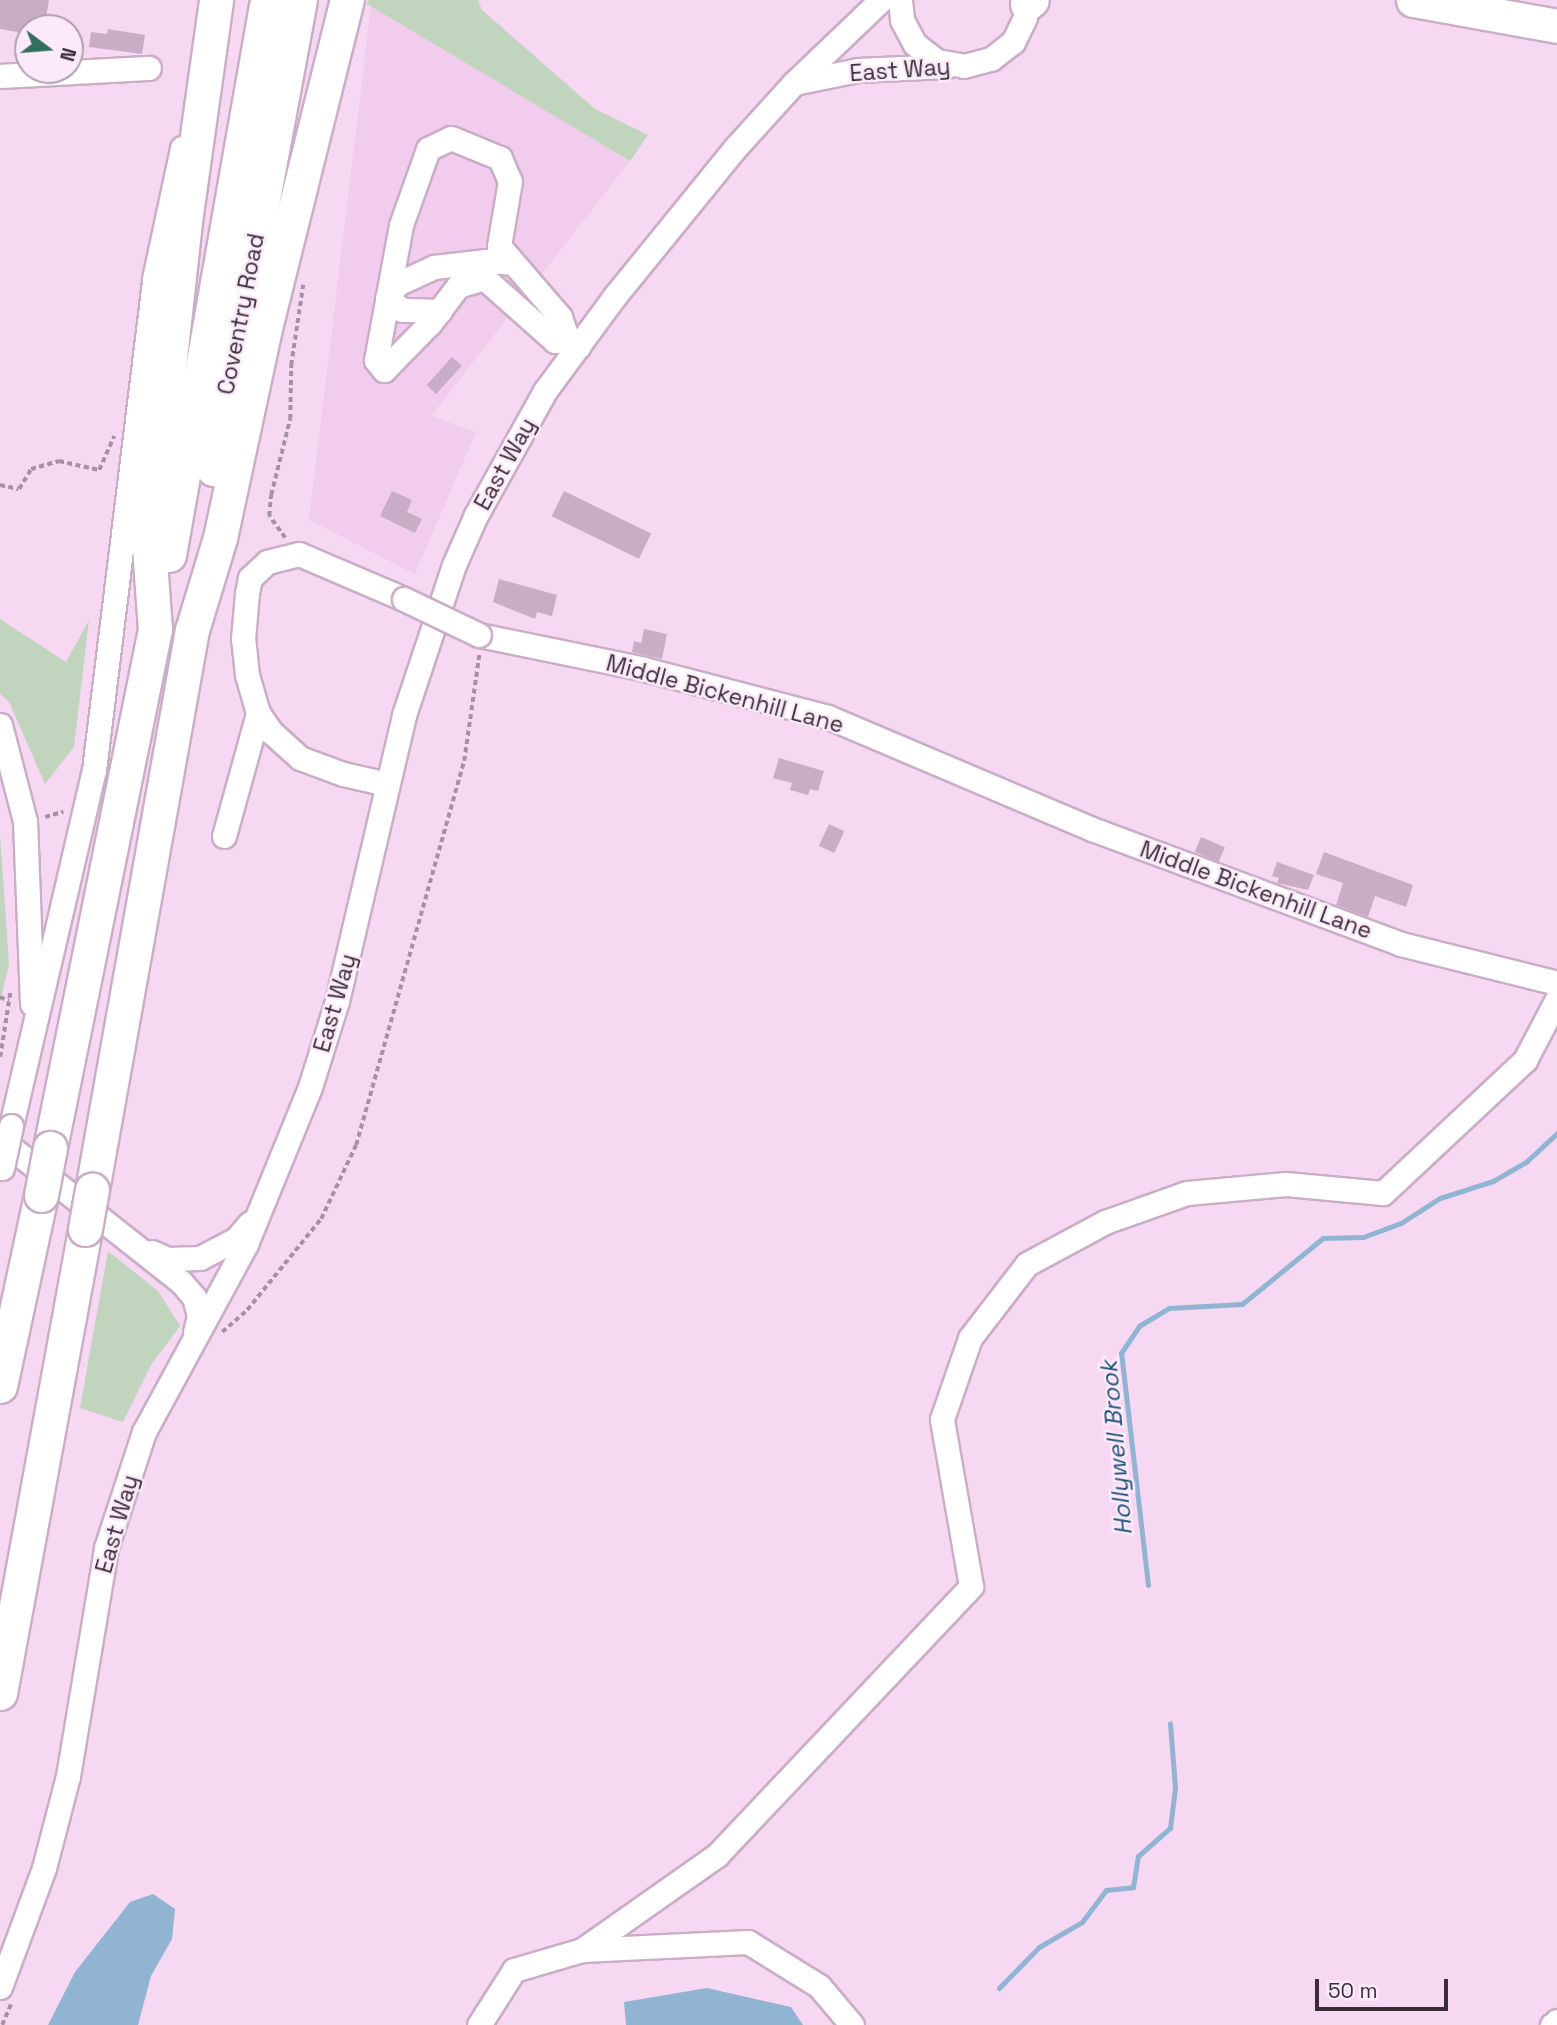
<!DOCTYPE html>
<html>
<head>
<meta charset="utf-8">
<style>
	body { margin:0 }
	#map { position:relative; width:1557px; height:2025px; overflow:hidden; background:#f7d8f3; font-family:"Space Grotesk",sans-serif }
	div>[style] { position:absolute }
	.built>* { inset:0; background:#f1cced }
	.green>* { inset:0; background:#c1d4bd }
	.water>* { inset:0; background:#91b4d3 }
	.stream>* { height:5px; margin:-2.5px; padding:0 2.5px; transform-origin:2.5px; border-radius:2.5px; background:#91b4d3 }
	.building>* { inset:0; background:#c9acc6; transform-origin:0 0 }
	.path>* { height:3.5px; margin-top:-1.75px; transform-origin:0; background:repeating-linear-gradient(90deg,#a690a4 0 5px,transparent 0 8.5px) }
	.roads { filter:drop-shadow(2px 0 #caadc7) drop-shadow(-2px 0 #caadc7) drop-shadow(0 2px #caadc7) drop-shadow(0 -2px #caadc7) }
	.minor>* { height:23px; margin:-11.5px; padding:0 11.5px; transform-origin:11.5px; border-radius:11.5px; background:#fff }
	.highway>* { height:33px; margin:-16.5px; padding:0 16.5px; transform-origin:16.5px; border-radius:16.5px; background:#fff }
	.bridges { filter:drop-shadow(2px 0 #caadc7) drop-shadow(-2px 0 #caadc7) drop-shadow(0 2px #caadc7) drop-shadow(0 -2px #caadc7) }
	.minor-bridge>* { height:23px; margin:-11.5px; padding:0 11.5px; transform-origin:11.5px; border-radius:11.5px; background:#fff }
	.highway-bridge>* { height:33px; margin:-16.5px; padding:0 16.5px; transform-origin:16.5px; border-radius:16.5px; background:#fff }
	span { translate:-50% -50%; white-space:nowrap; text-align:center; line-height:1.15; -webkit-text-stroke:5px #fceafa; paint-order:stroke }
	.street-label { font-size:23px; color:#392e38 }
	.water-label { font-size:24px; color:#1a5179; font-style:italic }
	.north { position:absolute; left:14px; top:14px; width:70px; height:70px; box-sizing:border-box; background:#fceafa; border:2px solid #ae9fac; border-radius:50%; rotate:106deg; font-size:19px; font-weight:700; line-height:28px; text-align:center; color:#392e38 }
	.north::after { content:''; display:block; margin:auto; width:24px; height:32px; background:#316f5c; clip-path:polygon(50% 0,100% 100%,50% 72%,0 100%) }
	.scale { position:absolute; left:1315px; top:1979px; width:133px; height:32px; box-sizing:border-box; border:4px solid #392e38; border-top:0; padding-left:9px; font-size:21px; line-height:24px; white-space:nowrap; color:#392e38; -webkit-text-stroke:5px #fceafa; paint-order:stroke }
</style>
</head>
<body>
<div id="map">
	<div class="built">
		<div style="clip-path:polygon(371px 6px,630px 161px,431px 416px,476px 432px,415px 574px,309px 520px)"></div>
	</div>
	<div class="green">
		<div style="clip-path:polygon(368px 0,478px 0,482px 10px,595px 109px,648px 135px,630px 161px,367px 4px)"></div>
		<div style="clip-path:polygon(0 619px,66px 662px,89px 620px,74px 747px,45px 784px,9px 702px,0 694px)"></div>
		<div style="clip-path:polygon(0 834px,9px 964px,0 1002px)"></div>
		<div style="clip-path:polygon(108px 1251px,158px 1291px,180px 1326px,151px 1365px,123px 1422px,80px 1408px)"></div>
	</div>
	<div class="water">
		<div style="clip-path:polygon(153px 1894px,175px 1909px,172px 1939px,151px 1976px,138px 2025px,48px 2025px,75px 1972px,130px 1902px)"></div>
		<div style="clip-path:polygon(707px 1988px,791px 2007px,803px 2025px,626px 2025px,624px 2002px)"></div>
	</div>
	<div class="stream">
		<div style="left:1148px;top:1585px;width:234px;rotate:-96.6deg"></div>
		<div style="left:1121px;top:1353px;width:32px;rotate:-56deg"></div>
		<div style="left:1139px;top:1326px;width:35px;rotate:-31deg"></div>
		<div style="left:1169px;top:1308px;width:73px;rotate:-3.1deg"></div>
		<div style="left:1242px;top:1304px;width:104px;rotate:-39.2deg"></div>
		<div style="left:1323px;top:1238px;width:40px;rotate:-1.4deg"></div>
		<div style="left:1363px;top:1237px;width:40px;rotate:-20.2deg"></div>
		<div style="left:1401px;top:1223px;width:46px;rotate:-32.7deg"></div>
		<div style="left:1440px;top:1198px;width:56px;rotate:-17.8deg"></div>
		<div style="left:1493px;top:1181px;width:39px;rotate:-30deg"></div>
		<div style="left:1527px;top:1161px;width:41px;rotate:-43deg"></div>
		<div style="left:999px;top:1988px;width:57px;rotate:-45.7deg"></div>
		<div style="left:1039px;top:1947px;width:50px;rotate:-30.2deg"></div>
		<div style="left:1082px;top:1922px;width:40px;rotate:-53deg"></div>
		<div style="left:1106px;top:1890px;width:27px;rotate:-6deg"></div>
		<div style="left:1133px;top:1887px;width:31px;rotate:-81deg"></div>
		<div style="left:1138px;top:1856px;width:43px;rotate:-41.2deg"></div>
		<div style="left:1170px;top:1828px;width:40px;rotate:-82.9deg"></div>
		<div style="left:1175px;top:1788px;width:65px;rotate:-94.4deg"></div>
	</div>
	<div class="building">
		<div style="clip-path:polygon(0 0,49px 0,44px 28px,28px 28px,28px 34px,0 29px)"></div>
		<div style="clip-path:polygon(108px 29px,145px 35px,142px 54px,89px 47px,91px 32px,107px 34px)"></div>
		<div style="left:452px;top:357px;width:13px;height:38px;rotate:42deg"></div>
		<div style="clip-path:polygon(392px 491px,412px 500px,407px 512px,422px 519px,415px 533px,380px 516px)"></div>
		<div style="left:564px;top:491px;width:97px;height:28px;rotate:26deg"></div>
		<div style="clip-path:polygon(499px 579px,557px 595px,552px 616px,537px 612px,535px 619px,493px 602px)"></div>
		<div style="clip-path:polygon(644px 629px,667px 634px,662px 659px,632px 652px,634px 641px,641px 643px)"></div>
		<div style="clip-path:polygon(779px 758px,824px 771px,818px 791px,810px 789px,808px 795px,790px 790px,792px 783px,773px 778px)"></div>
		<div style="left:829px;top:824px;width:17px;height:24px;rotate:25deg"></div>
		<div style="left:1201px;top:837px;width:26px;height:16px;rotate:23deg"></div>
		<div style="clip-path:polygon(1324px 852px,1413px 885px,1406px 907px,1375px 896px,1368px 917px,1336px 905px,1343px 883px,1316px 874px)"></div>
		<div style="clip-path:polygon(1277px 862px,1314px 875px,1308px 890px,1277px 883px,1279px 878px,1272px 876px)"></div>
	</div>
	<div class="path">
		<div style="left:0;top:485px;width:19px;rotate:12deg"></div>
		<div style="left:19px;top:489px;width:23px;rotate:-59deg"></div>
		<div style="left:31px;top:469px;width:29px;rotate:-16deg"></div>
		<div style="left:59px;top:461px;width:41px;rotate:12.7deg"></div>
		<div style="left:99px;top:470px;width:37px;rotate:-66deg"></div>
		<div style="left:285px;top:538px;width:27px;rotate:-126deg"></div>
		<div style="left:269px;top:516px;width:21px;rotate:-85deg"></div>
		<div style="left:271px;top:495px;width:78px;rotate:-76deg"></div>
		<div style="left:290px;top:419px;width:54px;rotate:-88.9deg"></div>
		<div style="left:291px;top:365px;width:81px;rotate:-81.5deg"></div>
		<div style="left:45px;top:817px;width:19px;rotate:-16deg"></div>
		<div style="left:0;top:997px;width:10px;rotate:24deg"></div>
		<div style="left:0;top:1057px;width:65px;rotate:-81.1deg"></div>
		<div style="left:222px;top:1332px;width:33px;rotate:-41deg"></div>
		<div style="left:247px;top:1310px;width:117px;rotate:-50.9deg"></div>
		<div style="left:321px;top:1219px;width:82px;rotate:-64.7deg"></div>
		<div style="left:356px;top:1145px;width:399px;rotate:-74.3deg"></div>
		<div style="left:464px;top:761px;width:107px;rotate:-81.9deg"></div>
		<div style="left:2px;top:2025px;width:23px;rotate:-67deg"></div>
	</div>
	<div class="roads">
		<div class="minor">
			<div style="left:900px;top:0;width:20px;rotate:84deg"></div>
			<div style="left:902px;top:20px;width:27px;rotate:62deg"></div>
			<div style="left:915px;top:44px;width:28px;rotate:38deg"></div>
			<div style="left:937px;top:61px;width:27px;rotate:10deg"></div>
			<div style="left:964px;top:66px;width:28px;rotate:-15deg"></div>
			<div style="left:991px;top:59px;width:28px;rotate:-38deg"></div>
			<div style="left:1013px;top:42px;width:28px;rotate:-64deg"></div>
			<div style="left:1025px;top:17px;width:17px;rotate:-83deg"></div>
			<div style="left:0;top:76px;width:149px;rotate:-3.1deg"></div>
			<div style="left:794px;top:83px;width:65px;rotate:-11.5deg"></div>
			<div style="left:858px;top:70px;width:89px;rotate:-2.6deg"></div>
			<div style="left:440px;top:311px;width:38px;rotate:-178deg"></div>
			<div style="left:402px;top:310px;width:19px;rotate:-141deg"></div>
			<div style="left:387px;top:298px;width:17px;rotate:-54deg"></div>
			<div style="left:397px;top:284px;width:41px;rotate:-24.7deg"></div>
			<div style="left:434px;top:267px;width:52px;rotate:-6.6deg"></div>
			<div style="left:486px;top:261px;width:27px;rotate:4deg"></div>
			<div style="left:567px;top:337px;width:13px;rotate:162deg"></div>
			<div style="left:555px;top:341px;width:95px;rotate:-138.4deg"></div>
			<div style="left:484px;top:278px;width:27px;rotate:163deg"></div>
			<div style="left:458px;top:286px;width:46px;rotate:127.1deg"></div>
			<div style="left:430px;top:323px;width:66px;rotate:134.4deg"></div>
			<div style="left:384px;top:370px;width:13px;rotate:-129deg"></div>
			<div style="left:376px;top:360px;width:137px;rotate:-79.5deg"></div>
			<div style="left:401px;top:225px;width:81px;rotate:-70.4deg"></div>
			<div style="left:428px;top:149px;width:25px;rotate:-26deg"></div>
			<div style="left:451px;top:138px;width:53px;rotate:22.2deg"></div>
			<div style="left:500px;top:158px;width:25px;rotate:67deg"></div>
			<div style="left:510px;top:181px;width:66px;rotate:99.6deg"></div>
			<div style="left:499px;top:246px;width:94px;rotate:49.3deg"></div>
			<div style="left:560px;top:317px;width:21px;rotate:71deg"></div>
			<div style="left:567px;top:337px;width:15px;rotate:42deg"></div>
			<div style="left:479px;top:635px;width:168px;rotate:11.6deg"></div>
			<div style="left:644px;top:669px;width:190px;rotate:14.6deg"></div>
			<div style="left:828px;top:717px;width:287px;rotate:23deg"></div>
			<div style="left:1092px;top:829px;width:330px;rotate:20.4deg"></div>
			<div style="left:1401px;top:944px;width:161px;rotate:14deg"></div>
			<div style="left:0;top:725px;width:99px;rotate:75.4deg"></div>
			<div style="left:25px;top:821px;width:183px;rotate:87.8deg"></div>
			<div style="left:387px;top:784px;width:45px;rotate:-167.2deg"></div>
			<div style="left:343px;top:774px;width:46px;rotate:-159.6deg"></div>
			<div style="left:300px;top:758px;width:39px;rotate:-138deg"></div>
			<div style="left:271px;top:732px;width:23px;rotate:-124deg"></div>
			<div style="left:258px;top:713px;width:40px;rotate:-106deg"></div>
			<div style="left:247px;top:675px;width:36px;rotate:-96deg"></div>
			<div style="left:243px;top:639px;width:46px;rotate:-85deg"></div>
			<div style="left:247px;top:593px;width:15px;rotate:-79deg"></div>
			<div style="left:250px;top:578px;width:23px;rotate:-43deg"></div>
			<div style="left:267px;top:562px;width:33px;rotate:-14deg"></div>
			<div style="left:299px;top:554px;width:114px;rotate:23.2deg"></div>
			<div style="left:224px;top:836px;width:128px;rotate:-74.5deg"></div>
			<div style="left:11px;top:1126px;width:366px;rotate:-76.9deg"></div>
			<div style="left:94px;top:770px;width:495px;rotate:-83deg"></div>
			<div style="left:154px;top:279px;width:134px;rotate:-77.9deg"></div>
			<div style="left:0;top:1139px;width:231px;rotate:38.3deg"></div>
			<div style="left:181px;top:1282px;width:20px;rotate:49deg"></div>
			<div style="left:194px;top:1297px;width:20px;rotate:75deg"></div>
			<div style="left:199px;top:1316px;width:16px;rotate:104deg"></div>
			<div style="left:152px;top:1252px;width:17px;rotate:24deg"></div>
			<div style="left:168px;top:1259px;width:32px;rotate:-2deg"></div>
			<div style="left:200px;top:1258px;width:41px;rotate:-27.8deg"></div>
			<div style="left:236px;top:1239px;width:21px;rotate:-49deg"></div>
			<div style="left:582px;top:1950px;width:165px;rotate:-35.1deg"></div>
			<div style="left:717px;top:1855px;width:370px;rotate:-46.6deg"></div>
			<div style="left:971px;top:1586px;width:169px;rotate:-99.9deg"></div>
			<div style="left:942px;top:1419px;width:86px;rotate:-70.9deg"></div>
			<div style="left:970px;top:1338px;width:93px;rotate:-52.4deg"></div>
			<div style="left:1027px;top:1264px;width:89px;rotate:-28.3deg"></div>
			<div style="left:1105px;top:1222px;width:87px;rotate:-19.5deg"></div>
			<div style="left:1187px;top:1193px;width:99px;rotate:-5.2deg"></div>
			<div style="left:1286px;top:1184px;width:97px;rotate:5.3deg"></div>
			<div style="left:1383px;top:1193px;width:195px;rotate:-43.1deg"></div>
			<div style="left:1525px;top:1060px;width:69px;rotate:-62.3deg"></div>
			<div style="left:0;top:1987px;width:127px;rotate:-69.7deg"></div>
			<div style="left:44px;top:1868px;width:95px;rotate:-75.4deg"></div>
			<div style="left:68px;top:1776px;width:231px;rotate:-80.5deg"></div>
			<div style="left:106px;top:1548px;width:122px;rotate:-71.9deg"></div>
			<div style="left:144px;top:1432px;width:214px;rotate:-61.5deg"></div>
			<div style="left:246px;top:1244px;width:170px;rotate:-67.8deg"></div>
			<div style="left:310px;top:1087px;width:90px;rotate:-72.6deg"></div>
			<div style="left:337px;top:1001px;width:294px;rotate:-76.8deg"></div>
			<div style="left:404px;top:715px;width:158px;rotate:-71.6deg"></div>
			<div style="left:454px;top:565px;width:55px;rotate:-66.3deg"></div>
			<div style="left:476px;top:515px;width:142px;rotate:-60.9deg"></div>
			<div style="left:545px;top:391px;width:117px;rotate:-53.7deg"></div>
			<div style="left:614px;top:297px;width:193px;rotate:-50.9deg"></div>
			<div style="left:736px;top:147px;width:86px;rotate:-47.8deg"></div>
			<div style="left:794px;top:83px;width:120px;rotate:-43.7deg"></div>
			<div style="left:479px;top:2025px;width:65px;rotate:-57.5deg"></div>
			<div style="left:514px;top:1970px;width:71px;rotate:-16.4deg"></div>
			<div style="left:582px;top:1950px;width:166px;rotate:-2.8deg"></div>
			<div style="left:748px;top:1942px;width:84px;rotate:31.8deg"></div>
			<div style="left:819px;top:1986px;width:51px;rotate:49.8deg"></div>
			<div style="left:1552px;top:2025px;width:6px;rotate:-39deg"></div>
		</div>
		<div class="highway">
			<div style="left:1413px;top:0;width:146px;rotate:10.2deg"></div>
			<div style="left:1027px;top:4px;width:6px;rotate:-39deg"></div>
			<div style="left:213px;top:469px;width:477px;rotate:-79.5deg"></div>
			<div style="left:169px;top:555px;width:564px;rotate:-79.99deg"></div>
			<div style="left:50px;top:1148px;width:530px;rotate:-78.56deg"></div>
			<div style="left:155px;top:629px;width:81px;rotate:-94.2deg"></div>
			<div style="left:149px;top:548px;width:336px;rotate:-83.7deg"></div>
			<div style="left:186px;top:214px;width:216px;rotate:-82deg"></div>
			<div style="left:92px;top:1190px;width:569px;rotate:-79.88deg"></div>
			<div style="left:192px;top:630px;width:96px;rotate:-73.1deg"></div>
			<div style="left:220px;top:538px;width:215px;rotate:-77.9deg"></div>
			<div style="left:265px;top:328px;width:338px;rotate:-76deg"></div>
			<div style="left:0;top:1386px;width:195px;rotate:-77.9deg"></div>
			<div style="left:0;top:1693px;width:472px;rotate:-79.6deg"></div>
		</div>
	</div>
	<div class="bridges">
		<div class="minor-bridge">
			<div style="left:404px;top:599px;width:83px;rotate:25.6deg"></div>
			<div style="left:2px;top:1168px;width:43px;rotate:-77.9deg"></div>
		</div>
		<div class="highway-bridge">
			<div style="left:41px;top:1195px;width:48px;rotate:-79.2deg"></div>
			<div style="left:85px;top:1229px;width:40px;rotate:-80deg"></div>
		</div>
	</div>
	<div class="street-label">
		<span style="left:900px;top:70px;rotate:-4deg">East Way</span>
		<span style="left:241px;top:314px;rotate:-79deg">Coventry Road</span>
		<span style="left:505px;top:464px;rotate:-61deg">East Way</span>
		<span style="left:725px;top:694px;rotate:15deg">Middle Bickenhill Lane</span>
		<span style="left:1256px;top:890px;rotate:20deg">Middle Bickenhill Lane</span>
		<span style="left:335px;top:1003px;rotate:-74deg">East Way</span>
		<span style="left:117px;top:1524px;rotate:-74deg">East Way</span>
	</div>
	<div class="water-label">
		<span style="left:1116px;top:1448px;rotate:-95deg">Hollywell Brook</span>
	</div>
	<div class="north">N</div>
	<div class="scale">50 m</div>
</div>
</body>
</html>
